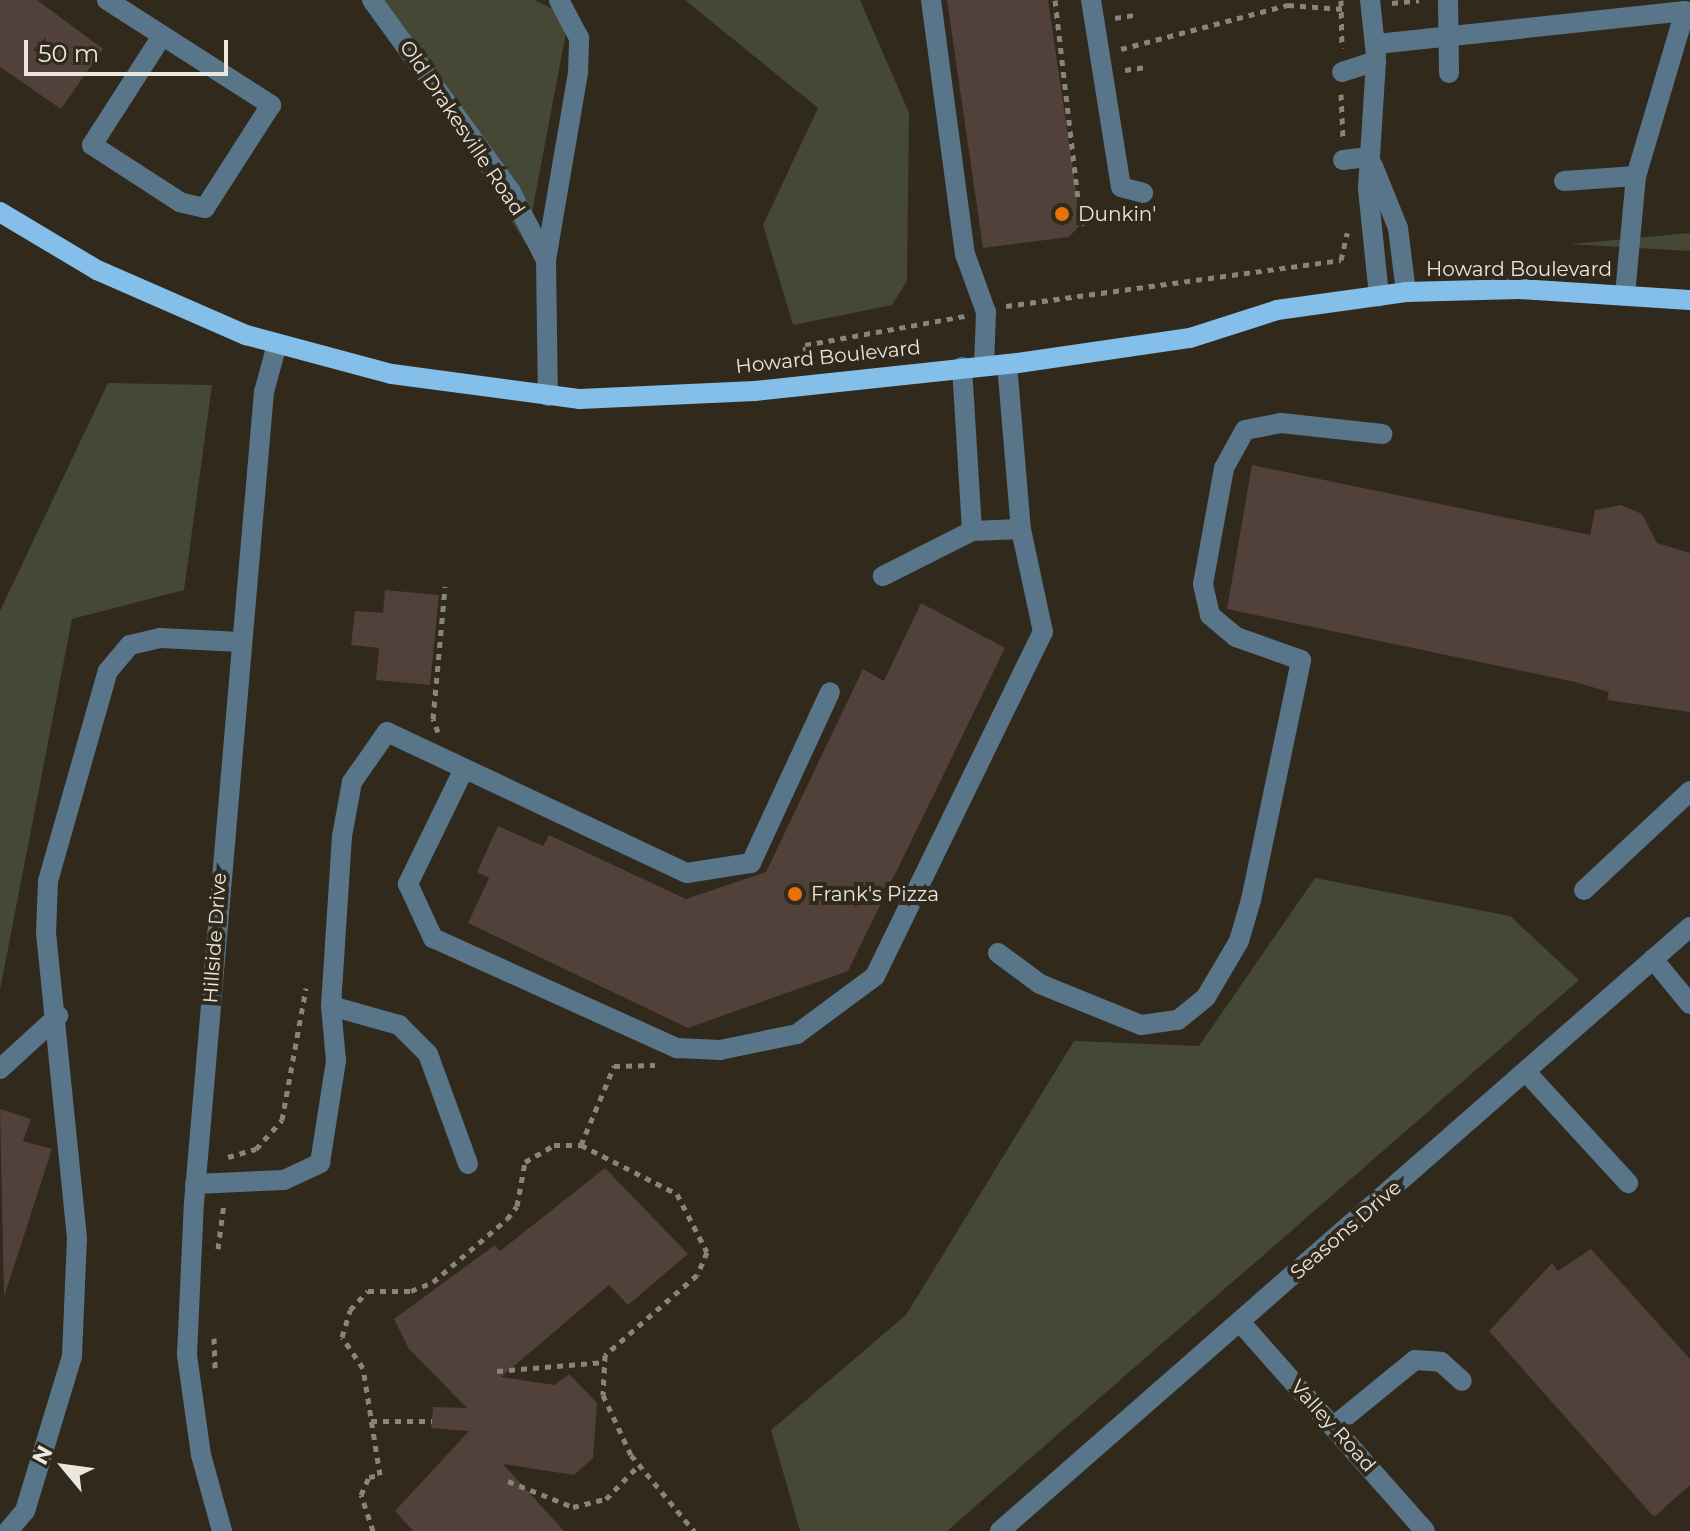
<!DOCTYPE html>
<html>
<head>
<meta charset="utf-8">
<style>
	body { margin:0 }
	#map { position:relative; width:1690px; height:1531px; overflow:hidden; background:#31291c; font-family:Montserrat,sans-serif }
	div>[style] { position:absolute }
	.green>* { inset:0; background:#444834 }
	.building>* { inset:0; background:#51413a }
	.path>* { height:5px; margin-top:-2.5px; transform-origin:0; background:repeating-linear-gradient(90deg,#8b847a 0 6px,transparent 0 12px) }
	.minor>* { height:20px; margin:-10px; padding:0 10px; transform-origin:10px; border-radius:10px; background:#587589 }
	.major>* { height:20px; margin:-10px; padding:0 10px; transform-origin:10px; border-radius:10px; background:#83bfe9 }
	.dots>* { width:22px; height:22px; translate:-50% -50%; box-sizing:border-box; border:4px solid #31291c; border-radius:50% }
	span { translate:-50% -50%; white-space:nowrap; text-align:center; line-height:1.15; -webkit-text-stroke:8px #31291c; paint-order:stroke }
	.street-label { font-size:20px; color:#ebe6de }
	.poi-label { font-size:20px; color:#ebe6de }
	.left { translate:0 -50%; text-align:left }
	.north { position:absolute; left:24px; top:1427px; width:80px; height:80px; -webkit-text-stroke:6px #31291c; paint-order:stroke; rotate:299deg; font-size:22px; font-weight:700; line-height:32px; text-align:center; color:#ebe6de }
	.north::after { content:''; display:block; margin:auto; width:28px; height:36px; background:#ebe6de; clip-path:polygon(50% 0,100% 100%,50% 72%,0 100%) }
	.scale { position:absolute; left:24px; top:40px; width:204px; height:36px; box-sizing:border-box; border:4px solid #ebe6de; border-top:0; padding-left:10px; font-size:24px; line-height:28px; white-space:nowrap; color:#ebe6de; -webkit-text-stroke:6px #31291c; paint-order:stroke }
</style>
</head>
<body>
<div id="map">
	<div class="green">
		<div style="clip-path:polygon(373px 0,534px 0,569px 17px,526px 244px)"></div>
		<div style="clip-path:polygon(685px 0,860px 0,909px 113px,907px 281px,892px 305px,793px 325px,763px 225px,818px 108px)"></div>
		<div style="clip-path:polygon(1690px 233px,1690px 251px,1570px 244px)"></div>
		<div style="clip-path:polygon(108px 383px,212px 385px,184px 590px,72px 619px,0 990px,0 611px)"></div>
		<div style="clip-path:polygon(1315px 878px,1510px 916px,1579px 980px,947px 1531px,800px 1531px,771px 1430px,906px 1315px,1074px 1041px,1199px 1046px)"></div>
	</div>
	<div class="building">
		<div style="clip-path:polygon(0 0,37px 0,103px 49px,61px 109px,0 67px)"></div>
		<div style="clip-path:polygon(947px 0,1048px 0,1081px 224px,1069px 237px,983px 248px)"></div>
		<div style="clip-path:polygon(1252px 465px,1590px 535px,1595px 510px,1621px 505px,1642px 514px,1657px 543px,1690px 553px,1690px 712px,1607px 700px,1609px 692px,1575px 682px,1227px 609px)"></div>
		<div style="clip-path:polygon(385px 590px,439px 595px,430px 685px,376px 680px,379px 648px,351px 645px,355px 611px,383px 613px)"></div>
		<div style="clip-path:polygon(921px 603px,1005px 648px,848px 971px,688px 1028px,468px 923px,489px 878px,477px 872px,498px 826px,543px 846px,549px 835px,686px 899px,766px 872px,863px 669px,884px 681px)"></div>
		<div style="clip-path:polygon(0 1109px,31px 1119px,23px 1141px,52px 1149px,4px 1297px)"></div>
		<div style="clip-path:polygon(605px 1168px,688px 1254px,628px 1305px,609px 1285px,501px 1377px,555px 1385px,569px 1374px,597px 1403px,593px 1458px,574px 1475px,503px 1464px,564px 1531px,413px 1531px,395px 1511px,469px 1431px,431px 1428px,433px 1407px,467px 1408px,409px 1349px,394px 1319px,495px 1245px,500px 1251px)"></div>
		<div style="clip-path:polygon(1591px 1249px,1690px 1359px,1690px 1485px,1654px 1517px,1489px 1331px,1552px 1263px,1558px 1271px)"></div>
	</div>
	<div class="path">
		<div style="left:1055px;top:0;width:226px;rotate:83.4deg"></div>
		<div style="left:1081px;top:224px;width:33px;rotate:-35deg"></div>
		<div style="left:1341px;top:0;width:48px;rotate:88.8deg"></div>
		<div style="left:1392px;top:3px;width:27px;rotate:-6deg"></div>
		<div style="left:1115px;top:18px;width:20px;rotate:-9deg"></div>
		<div style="left:1121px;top:49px;width:173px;rotate:-14.8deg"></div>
		<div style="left:1288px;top:5px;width:55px;rotate:4.2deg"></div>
		<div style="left:1125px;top:70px;width:21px;rotate:-8deg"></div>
		<div style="left:1341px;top:94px;width:46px;rotate:87.5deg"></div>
		<div style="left:1006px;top:306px;width:338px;rotate:-7.8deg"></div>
		<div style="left:1341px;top:260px;width:28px;rotate:-77deg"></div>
		<div style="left:808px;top:364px;width:19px;rotate:-99deg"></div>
		<div style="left:805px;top:345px;width:163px;rotate:-10.3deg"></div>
		<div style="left:438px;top:732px;width:14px;rotate:-111deg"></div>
		<div style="left:433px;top:719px;width:133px;rotate:-84.8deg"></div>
		<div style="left:581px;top:1145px;width:86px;rotate:-67.3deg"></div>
		<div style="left:614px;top:1066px;width:41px;rotate:-1.4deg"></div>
		<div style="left:228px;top:1157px;width:29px;rotate:-16deg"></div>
		<div style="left:256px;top:1149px;width:39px;rotate:-48deg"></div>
		<div style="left:282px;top:1120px;width:134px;rotate:-79.7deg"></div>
		<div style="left:218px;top:1249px;width:46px;rotate:-82.6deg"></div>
		<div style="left:214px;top:1338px;width:30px;rotate:88deg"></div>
		<div style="left:497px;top:1371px;width:108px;rotate:-4.8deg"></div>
		<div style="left:371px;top:1421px;width:61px"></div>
		<div style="left:508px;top:1481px;width:70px;rotate:21.8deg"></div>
		<div style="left:573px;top:1507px;width:34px;rotate:-14deg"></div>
		<div style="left:606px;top:1499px;width:47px;rotate:-45.9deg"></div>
		<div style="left:373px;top:1531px;width:38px;rotate:-108deg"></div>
		<div style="left:361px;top:1495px;width:20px;rotate:-66deg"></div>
		<div style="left:369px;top:1477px;width:11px;rotate:-10deg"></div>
		<div style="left:380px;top:1475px;width:108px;rotate:-99deg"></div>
		<div style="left:363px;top:1368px;width:37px;rotate:-124deg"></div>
		<div style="left:342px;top:1337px;width:28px;rotate:-73deg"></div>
		<div style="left:350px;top:1310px;width:26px;rotate:-47deg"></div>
		<div style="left:368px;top:1291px;width:43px"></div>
		<div style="left:411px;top:1291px;width:24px;rotate:-22deg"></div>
		<div style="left:433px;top:1282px;width:97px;rotate:-40.4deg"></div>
		<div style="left:507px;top:1219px;width:16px;rotate:-52deg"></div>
		<div style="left:517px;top:1206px;width:45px;rotate:-79.7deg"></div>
		<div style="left:525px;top:1162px;width:34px;rotate:-30deg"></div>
		<div style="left:554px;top:1145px;width:27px"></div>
		<div style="left:581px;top:1145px;width:108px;rotate:27deg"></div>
		<div style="left:677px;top:1194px;width:65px;rotate:62.7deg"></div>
		<div style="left:707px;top:1252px;width:25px;rotate:113deg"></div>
		<div style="left:697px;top:1275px;width:122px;rotate:139deg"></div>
		<div style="left:605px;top:1355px;width:40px;rotate:92.9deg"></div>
		<div style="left:603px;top:1395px;width:66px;rotate:65deg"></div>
		<div style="left:631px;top:1455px;width:99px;rotate:50.3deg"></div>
	</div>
	<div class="minor">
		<div style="left:107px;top:0;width:195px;rotate:32.6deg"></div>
		<div style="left:271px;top:105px;width:122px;rotate:122.7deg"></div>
		<div style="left:205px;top:208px;width:26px;rotate:-167deg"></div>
		<div style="left:180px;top:202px;width:105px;rotate:-147.1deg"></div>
		<div style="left:92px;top:145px;width:130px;rotate:-57.3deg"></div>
		<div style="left:372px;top:0;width:237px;rotate:54.1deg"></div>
		<div style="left:511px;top:192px;width:76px;rotate:62.8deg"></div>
		<div style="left:546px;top:260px;width:136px;rotate:89.2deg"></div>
		<div style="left:931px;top:0;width:256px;rotate:82.4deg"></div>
		<div style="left:965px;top:254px;width:62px;rotate:70.1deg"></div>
		<div style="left:986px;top:312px;width:54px;rotate:92.1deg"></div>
		<div style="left:1091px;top:0;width:189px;rotate:80.9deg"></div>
		<div style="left:1121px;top:187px;width:23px;rotate:15deg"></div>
		<div style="left:1370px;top:0;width:55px;rotate:83.8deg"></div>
		<div style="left:1448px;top:0;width:73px;rotate:89.2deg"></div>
		<div style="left:1377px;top:44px;width:310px;rotate:-6.1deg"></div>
		<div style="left:1685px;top:11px;width:172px;rotate:106.5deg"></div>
		<div style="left:1636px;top:176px;width:119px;rotate:95.3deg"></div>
		<div style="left:1342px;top:72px;width:36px;rotate:-18deg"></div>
		<div style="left:1376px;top:61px;width:128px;rotate:93.6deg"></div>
		<div style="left:1368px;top:189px;width:108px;rotate:84.1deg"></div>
		<div style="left:1343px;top:160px;width:26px;rotate:-7deg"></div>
		<div style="left:1373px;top:166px;width:67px;rotate:68deg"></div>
		<div style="left:1398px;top:228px;width:64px;rotate:82.9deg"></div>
		<div style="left:1564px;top:181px;width:72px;rotate:-4deg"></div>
		<div style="left:546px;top:260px;width:191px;rotate:-80.3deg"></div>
		<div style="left:578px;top:72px;width:34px;rotate:-88deg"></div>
		<div style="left:579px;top:38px;width:43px;rotate:-117.8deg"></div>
		<div style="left:1007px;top:364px;width:166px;rotate:85.2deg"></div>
		<div style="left:962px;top:367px;width:164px;rotate:86.5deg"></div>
		<div style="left:463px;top:771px;width:126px;rotate:116deg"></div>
		<div style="left:408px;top:884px;width:60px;rotate:65.2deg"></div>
		<div style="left:433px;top:938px;width:268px;rotate:24.3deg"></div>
		<div style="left:677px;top:1048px;width:43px;rotate:2.7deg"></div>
		<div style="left:720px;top:1050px;width:79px;rotate:-11.7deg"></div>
		<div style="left:797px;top:1034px;width:97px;rotate:-36.6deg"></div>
		<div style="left:875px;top:976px;width:383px;rotate:-64deg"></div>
		<div style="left:1043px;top:632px;width:105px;rotate:-102.1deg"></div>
		<div style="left:1021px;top:529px;width:49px;rotate:177.7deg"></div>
		<div style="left:972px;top:531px;width:100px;rotate:153.2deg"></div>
		<div style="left:1584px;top:890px;width:145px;rotate:-43deg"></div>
		<div style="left:998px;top:953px;width:52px;rotate:36.4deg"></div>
		<div style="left:1040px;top:984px;width:109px;rotate:22.1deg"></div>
		<div style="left:1141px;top:1025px;width:37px;rotate:-8deg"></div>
		<div style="left:1178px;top:1020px;width:36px;rotate:-39deg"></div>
		<div style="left:1206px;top:997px;width:65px;rotate:-59.5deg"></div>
		<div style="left:1239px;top:941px;width:43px;rotate:-73.7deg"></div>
		<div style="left:1251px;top:900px;width:245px;rotate:-78.2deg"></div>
		<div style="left:1301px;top:660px;width:69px;rotate:-160.5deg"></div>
		<div style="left:1236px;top:637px;width:34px;rotate:-140deg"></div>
		<div style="left:1210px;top:615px;width:32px;rotate:-103deg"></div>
		<div style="left:1203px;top:584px;width:118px;rotate:-79.7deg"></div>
		<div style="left:1224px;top:468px;width:43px;rotate:-61.1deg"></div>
		<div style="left:1245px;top:430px;width:37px;rotate:-11deg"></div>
		<div style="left:1281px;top:423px;width:102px;rotate:6.2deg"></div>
		<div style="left:1653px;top:959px;width:58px;rotate:50.6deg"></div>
		<div style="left:331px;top:1006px;width:71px;rotate:15.6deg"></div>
		<div style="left:399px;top:1025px;width:41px;rotate:45deg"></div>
		<div style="left:428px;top:1054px;width:117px;rotate:70deg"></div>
		<div style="left:0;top:1069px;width:79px;rotate:-42.4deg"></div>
		<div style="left:1526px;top:1072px;width:151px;rotate:47.4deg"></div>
		<div style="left:195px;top:1184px;width:89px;rotate:-2.6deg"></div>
		<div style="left:284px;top:1180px;width:40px;rotate:-25deg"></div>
		<div style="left:320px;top:1163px;width:103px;rotate:-81.1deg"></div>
		<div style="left:336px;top:1061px;width:55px;rotate:-95.2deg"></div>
		<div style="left:331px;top:1006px;width:170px;rotate:-86.3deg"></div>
		<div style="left:342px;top:836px;width:55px;rotate:-79.5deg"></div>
		<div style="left:352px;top:782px;width:61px;rotate:-55deg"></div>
		<div style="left:387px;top:732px;width:331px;rotate:25.2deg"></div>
		<div style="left:687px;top:873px;width:65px;rotate:-8.9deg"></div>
		<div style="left:751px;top:863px;width:188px;rotate:-65.2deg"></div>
		<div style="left:1240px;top:1322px;width:279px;rotate:48.5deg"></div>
		<div style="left:1334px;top:1426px;width:104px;rotate:-39.2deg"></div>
		<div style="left:1415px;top:1360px;width:26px;rotate:4deg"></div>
		<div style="left:1441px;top:1362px;width:28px;rotate:42deg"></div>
		<div style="left:8px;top:1531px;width:26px;rotate:-50deg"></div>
		<div style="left:25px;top:1511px;width:162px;rotate:-73.1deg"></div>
		<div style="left:72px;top:1356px;width:118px;rotate:-87.6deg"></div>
		<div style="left:77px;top:1238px;width:306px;rotate:-95.8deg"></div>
		<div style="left:46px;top:934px;width:53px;rotate:-87.8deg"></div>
		<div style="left:48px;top:881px;width:218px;rotate:-74.1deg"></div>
		<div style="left:108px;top:671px;width:34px;rotate:-50deg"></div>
		<div style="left:130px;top:645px;width:31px;rotate:-13deg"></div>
		<div style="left:160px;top:638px;width:81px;rotate:2.8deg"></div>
		<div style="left:222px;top:1531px;width:79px;rotate:-105.4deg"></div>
		<div style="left:201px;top:1455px;width:101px;rotate:-98deg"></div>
		<div style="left:187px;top:1355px;width:152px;rotate:-87.4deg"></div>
		<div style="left:194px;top:1203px;width:814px;rotate:-85.07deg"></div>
		<div style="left:264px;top:392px;width:50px;rotate:-74.8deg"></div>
		<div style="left:1000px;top:1531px;width:917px;rotate:-41.2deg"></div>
	</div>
	<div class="major">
		<div style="left:0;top:212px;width:113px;rotate:30.9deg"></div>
		<div style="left:97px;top:270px;width:163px;rotate:23.6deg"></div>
		<div style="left:246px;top:335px;width:151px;rotate:15deg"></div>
		<div style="left:392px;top:374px;width:190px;rotate:7.6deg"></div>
		<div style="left:580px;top:399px;width:175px;rotate:-2.6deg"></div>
		<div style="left:755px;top:391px;width:264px;rotate:-6.1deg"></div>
		<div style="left:1018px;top:363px;width:174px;rotate:-8.3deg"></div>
		<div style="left:1190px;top:338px;width:91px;rotate:-17.8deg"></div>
		<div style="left:1277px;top:310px;width:130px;rotate:-7.9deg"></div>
		<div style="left:1406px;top:292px;width:113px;rotate:-1.5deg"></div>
		<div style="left:1519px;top:289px;width:171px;rotate:3.7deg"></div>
	</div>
	<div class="dots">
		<div style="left:1062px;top:214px;background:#e8710a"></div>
		<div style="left:795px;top:894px;background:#e8710a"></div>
	</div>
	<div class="street-label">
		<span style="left:462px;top:128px;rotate:56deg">Old Drakesville Road</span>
		<span style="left:1519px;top:269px">Howard Boulevard</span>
		<span style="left:828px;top:357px;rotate:-6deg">Howard Boulevard</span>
		<span style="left:215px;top:938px;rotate:-86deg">Hillside Drive</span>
		<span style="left:1346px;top:1230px;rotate:-41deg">Seasons Drive</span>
		<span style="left:1333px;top:1426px;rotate:48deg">Valley Road</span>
	</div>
	<div class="poi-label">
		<span class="left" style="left:1078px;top:214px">Dunkin'</span>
		<span class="left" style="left:811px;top:894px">Frank's Pizza</span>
	</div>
	<div class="north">N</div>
	<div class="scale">50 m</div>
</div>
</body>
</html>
